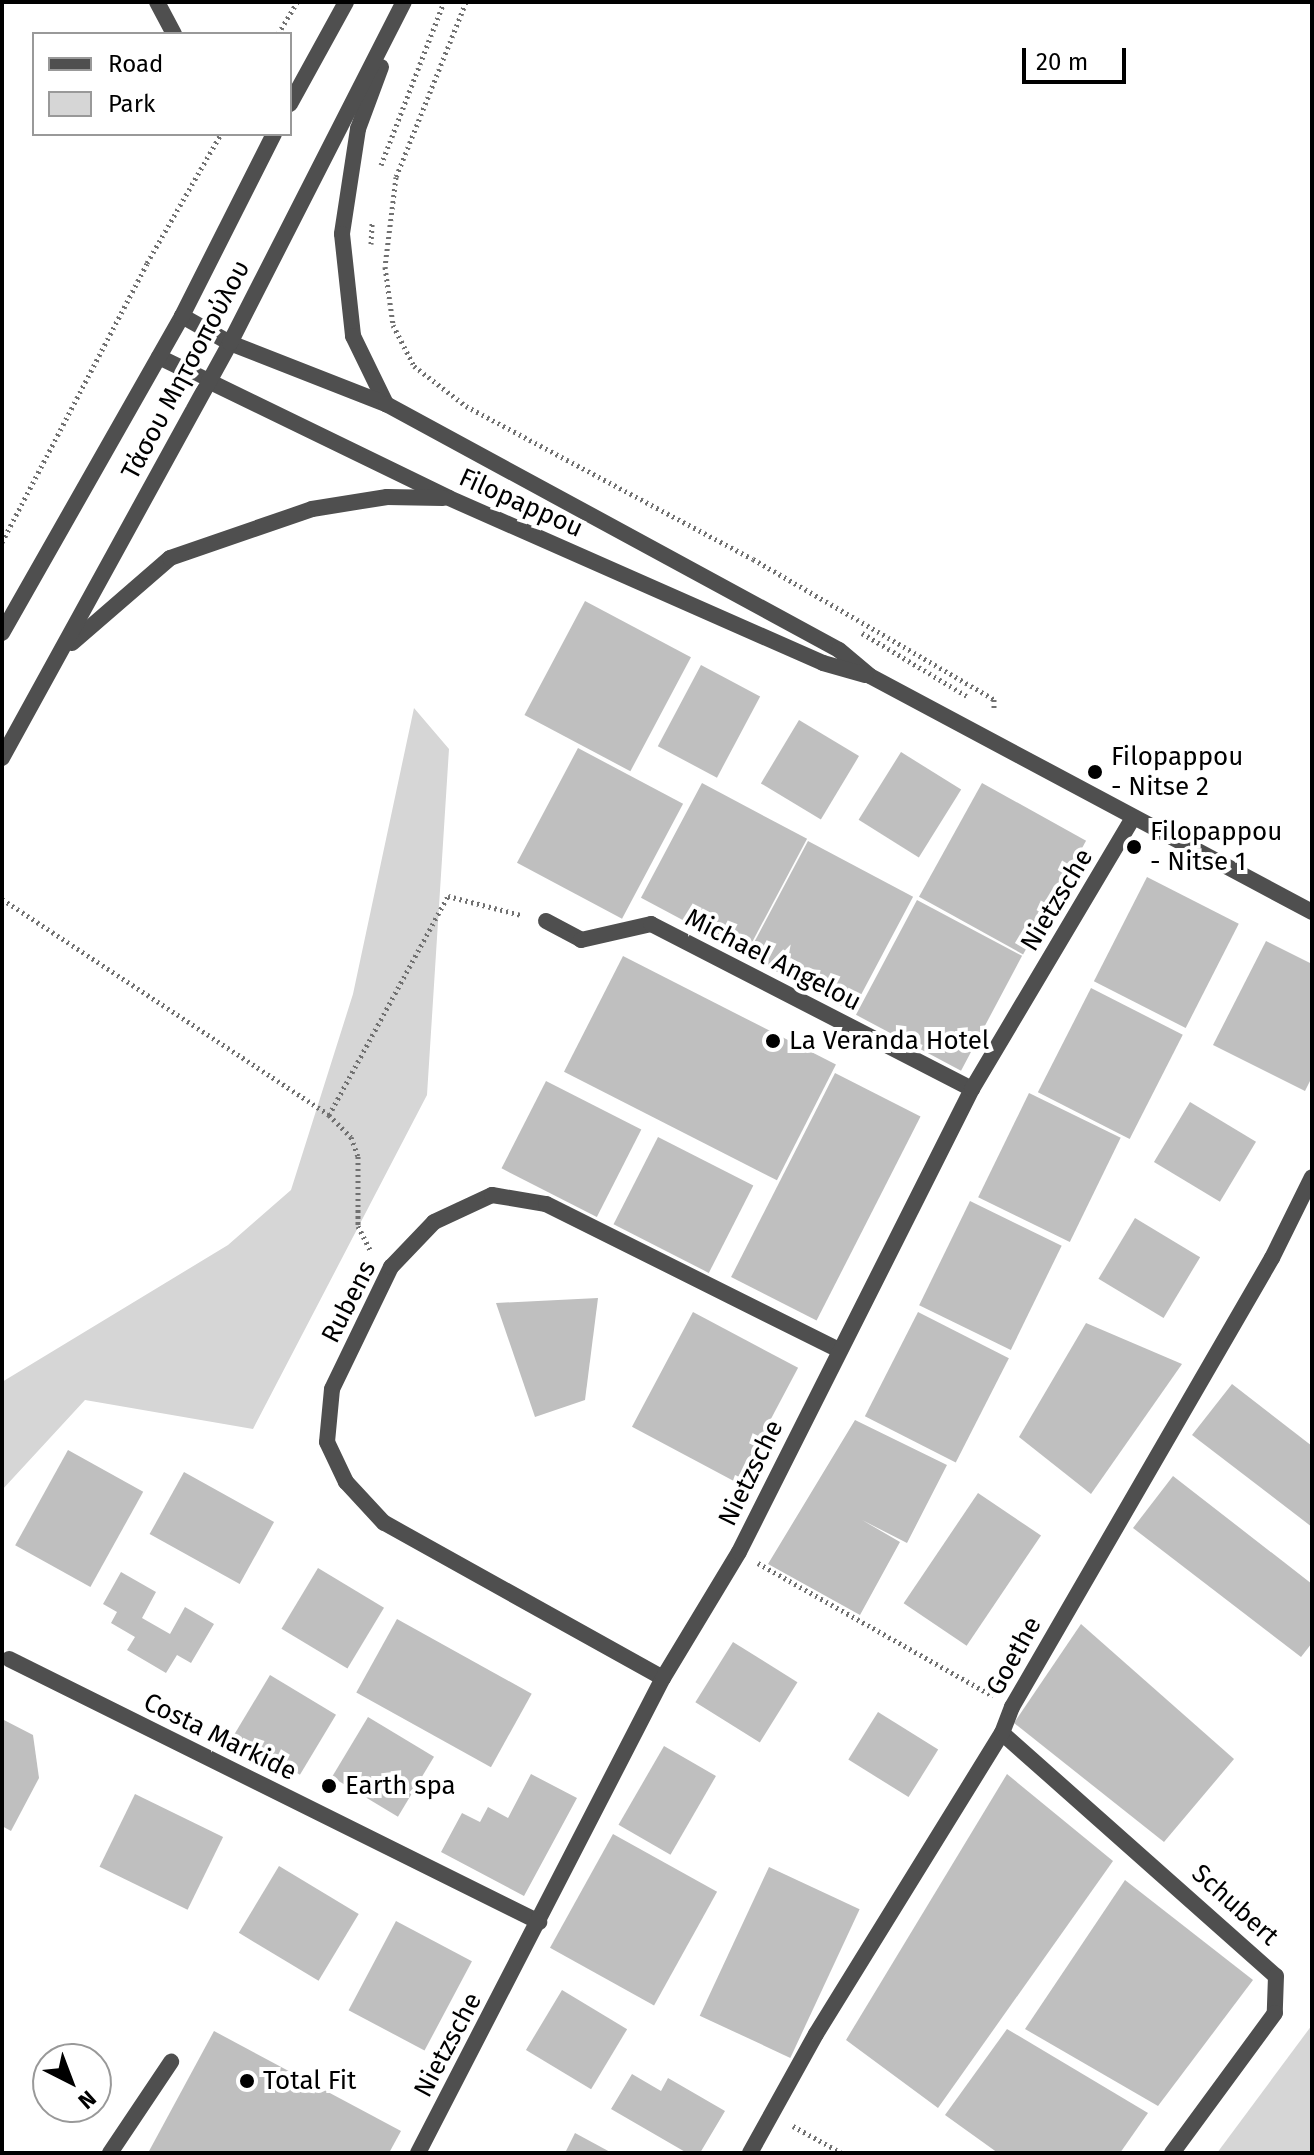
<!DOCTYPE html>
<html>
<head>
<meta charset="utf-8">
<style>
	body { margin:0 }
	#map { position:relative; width:1314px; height:2155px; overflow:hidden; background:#fff; font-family:"Fira Sans",sans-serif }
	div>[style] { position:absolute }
	.green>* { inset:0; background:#d6d6d6 }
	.building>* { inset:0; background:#bfbfbf; transform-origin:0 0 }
	.path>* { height:5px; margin-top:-2.5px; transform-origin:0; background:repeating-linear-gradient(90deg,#717171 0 2px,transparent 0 6px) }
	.service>* { height:16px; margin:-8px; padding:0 8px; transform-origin:8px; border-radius:8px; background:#4f4f4f }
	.minor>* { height:16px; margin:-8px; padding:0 8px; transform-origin:8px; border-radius:8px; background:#4f4f4f }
	.tertiary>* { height:16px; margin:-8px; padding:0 8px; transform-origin:8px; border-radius:8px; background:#4f4f4f }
	.dots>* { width:22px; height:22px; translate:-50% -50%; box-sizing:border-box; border:4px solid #fff; border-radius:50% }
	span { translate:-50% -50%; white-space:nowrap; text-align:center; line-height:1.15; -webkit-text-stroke:8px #fff; paint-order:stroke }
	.street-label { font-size:26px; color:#000 }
	.poi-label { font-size:26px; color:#000 }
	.left { translate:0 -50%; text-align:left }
	.frame { position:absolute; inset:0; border:4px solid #000; pointer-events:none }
	.legend { position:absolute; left:32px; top:32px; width:260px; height:104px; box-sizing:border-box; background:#fff; border:2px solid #999; margin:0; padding:10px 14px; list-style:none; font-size:24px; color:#000 }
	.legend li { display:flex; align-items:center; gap:16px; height:40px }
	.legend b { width:40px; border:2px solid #999 }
	.north { position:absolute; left:32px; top:2043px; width:80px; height:80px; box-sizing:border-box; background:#fff; border:2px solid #999; border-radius:50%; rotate:138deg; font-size:22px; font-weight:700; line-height:32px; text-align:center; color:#000 }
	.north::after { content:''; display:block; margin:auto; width:28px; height:36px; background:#000; clip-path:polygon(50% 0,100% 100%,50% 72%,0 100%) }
	.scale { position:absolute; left:1022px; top:48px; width:104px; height:36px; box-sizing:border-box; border:4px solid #000; border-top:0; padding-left:10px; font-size:24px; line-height:28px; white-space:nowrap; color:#000; -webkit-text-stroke:6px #fff; paint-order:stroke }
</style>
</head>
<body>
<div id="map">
	<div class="green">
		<div style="clip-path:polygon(414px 708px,449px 749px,427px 1095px,253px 1429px,85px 1400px,2px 1490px,2px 1382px,228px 1245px,291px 1190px,353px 994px)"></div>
		<div style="clip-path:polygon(1312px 2025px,1312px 2153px,1217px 2153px)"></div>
	</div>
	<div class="building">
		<div style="left:585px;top:601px;width:120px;height:129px;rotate:28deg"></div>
		<div style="left:701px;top:665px;width:67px;height:92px;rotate:28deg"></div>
		<div style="left:799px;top:720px;width:70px;height:74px;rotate:31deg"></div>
		<div style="left:578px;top:748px;width:119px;height:130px;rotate:28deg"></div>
		<div style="left:901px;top:752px;width:71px;height:80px;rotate:32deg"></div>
		<div style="left:702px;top:783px;width:119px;height:130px;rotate:28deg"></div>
		<div style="left:982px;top:783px;width:119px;height:130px;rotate:29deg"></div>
		<div style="left:808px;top:841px;width:119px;height:130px;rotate:28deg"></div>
		<div style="left:1147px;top:877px;width:103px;height:117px;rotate:27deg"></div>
		<div style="left:917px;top:900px;width:119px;height:130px;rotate:28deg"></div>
		<div style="clip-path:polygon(1266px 941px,1312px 964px,1312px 1077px,1305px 1091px,1213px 1045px)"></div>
		<div style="left:623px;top:956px;width:239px;height:130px;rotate:27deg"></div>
		<div style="left:1091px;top:988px;width:103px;height:117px;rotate:27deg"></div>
		<div style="left:835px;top:1073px;width:96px;height:229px;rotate:27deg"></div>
		<div style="left:546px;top:1081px;width:107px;height:98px;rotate:27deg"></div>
		<div style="left:1029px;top:1093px;width:102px;height:116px;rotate:26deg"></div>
		<div style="left:1190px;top:1102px;width:77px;height:70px;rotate:31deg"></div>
		<div style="left:658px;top:1137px;width:107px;height:98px;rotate:27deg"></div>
		<div style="left:970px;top:1201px;width:102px;height:116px;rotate:26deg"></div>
		<div style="left:1135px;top:1218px;width:76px;height:71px;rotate:31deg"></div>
		<div style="clip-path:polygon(598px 1298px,585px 1400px,535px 1417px,496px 1303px)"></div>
		<div style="left:693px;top:1312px;width:119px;height:130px;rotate:28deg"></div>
		<div style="left:918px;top:1312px;width:102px;height:117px;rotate:27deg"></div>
		<div style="clip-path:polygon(1086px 1323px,1182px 1364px,1091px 1494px,1019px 1437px)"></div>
		<div style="clip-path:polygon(1232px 1384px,1312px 1446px,1312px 1527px,1192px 1435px)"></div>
		<div style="clip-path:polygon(855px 1420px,947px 1465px,907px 1543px,862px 1520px,900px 1542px,860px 1615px,768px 1564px)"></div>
		<div style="left:68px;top:1450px;width:86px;height:109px;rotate:29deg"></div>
		<div style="left:184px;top:1472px;width:103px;height:71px;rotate:29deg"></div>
		<div style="clip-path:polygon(1173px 1476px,1312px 1584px,1312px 1643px,1301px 1657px,1133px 1528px)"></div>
		<div style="left:978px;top:1493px;width:76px;height:133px;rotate:34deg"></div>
		<div style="left:318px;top:1568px;width:77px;height:71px;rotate:31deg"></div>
		<div style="clip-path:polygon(121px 1572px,156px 1592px,142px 1618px,170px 1634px,185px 1607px,214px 1624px,191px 1663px,177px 1655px,166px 1673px,127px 1650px,135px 1637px,111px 1623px,117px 1612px,103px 1604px)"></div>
		<div style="left:397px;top:1619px;width:154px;height:84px;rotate:29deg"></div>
		<div style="clip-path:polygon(1081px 1624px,1234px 1759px,1164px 1842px,1014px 1723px)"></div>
		<div style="left:733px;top:1642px;width:76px;height:71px;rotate:32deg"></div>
		<div style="left:270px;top:1675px;width:77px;height:70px;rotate:31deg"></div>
		<div style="left:878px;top:1712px;width:71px;height:56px;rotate:32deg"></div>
		<div style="left:368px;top:1717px;width:77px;height:70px;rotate:31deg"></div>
		<div style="clip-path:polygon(2px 1719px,33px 1735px,39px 1778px,11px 1831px,2px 1826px)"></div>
		<div style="left:664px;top:1746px;width:60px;height:91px;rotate:30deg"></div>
		<div style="clip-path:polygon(531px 1774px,577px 1798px,524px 1896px,441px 1852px,462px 1813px,480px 1822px,488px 1807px,508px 1818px)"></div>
		<div style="clip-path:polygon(1007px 1774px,1113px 1861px,938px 2108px,846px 2040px)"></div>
		<div style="left:135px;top:1794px;width:98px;height:81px;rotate:26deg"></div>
		<div style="left:613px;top:1834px;width:119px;height:130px;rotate:29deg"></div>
		<div style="left:279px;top:1866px;width:93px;height:78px;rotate:31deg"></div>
		<div style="left:769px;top:1867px;width:100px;height:164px;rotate:25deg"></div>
		<div style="clip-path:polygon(1125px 1880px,1253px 1980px,1158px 2106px,1025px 2029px)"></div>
		<div style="left:396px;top:1921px;width:86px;height:101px;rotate:28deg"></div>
		<div style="left:562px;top:1990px;width:76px;height:70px;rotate:31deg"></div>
		<div style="clip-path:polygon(1007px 2029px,1148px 2113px,1120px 2153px,998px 2153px,945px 2115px)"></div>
		<div style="clip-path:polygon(214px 2031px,401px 2131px,389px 2153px,148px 2153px)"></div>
		<div style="clip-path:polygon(632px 2074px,661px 2091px,668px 2078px,725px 2111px,700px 2153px,687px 2153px,611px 2109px)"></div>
		<div style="clip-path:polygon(575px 2133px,612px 2153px,565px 2153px)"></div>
	</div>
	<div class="path">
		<div style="left:466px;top:2px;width:188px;rotate:111.8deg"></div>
		<div style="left:396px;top:177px;width:91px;rotate:97deg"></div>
		<div style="left:385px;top:267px;width:59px;rotate:82.1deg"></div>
		<div style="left:393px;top:325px;width:46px;rotate:62.9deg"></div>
		<div style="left:414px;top:366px;width:66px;rotate:37.6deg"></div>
		<div style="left:466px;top:406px;width:325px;rotate:28.1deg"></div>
		<div style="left:753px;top:559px;width:279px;rotate:30.2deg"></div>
		<div style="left:994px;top:699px;width:12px;rotate:90deg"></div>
		<div style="left:278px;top:34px;width:37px;rotate:-59deg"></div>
		<div style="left:381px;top:165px;width:175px;rotate:-68.9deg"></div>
		<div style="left:371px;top:244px;width:22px;rotate:-87deg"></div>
		<div style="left:2px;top:542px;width:314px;rotate:-62.5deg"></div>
		<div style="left:147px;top:263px;width:149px;rotate:-60.2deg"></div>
		<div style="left:862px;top:633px;width:122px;rotate:31deg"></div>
		<div style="left:2px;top:899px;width:392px;rotate:33.4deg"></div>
		<div style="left:329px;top:1115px;width:31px;rotate:45deg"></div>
		<div style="left:351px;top:1137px;width:20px;rotate:70deg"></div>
		<div style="left:358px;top:1156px;width:70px;rotate:90deg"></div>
		<div style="left:358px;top:1226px;width:29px;rotate:63deg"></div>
		<div style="left:329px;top:1115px;width:249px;rotate:-61.5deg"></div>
		<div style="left:448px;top:896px;width:75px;rotate:14.6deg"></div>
		<div style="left:758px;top:1563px;width:270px;rotate:29.5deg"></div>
		<div style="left:793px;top:2126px;width:56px;rotate:28.9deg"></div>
	</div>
	<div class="service">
		<div style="left:157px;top:2px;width:36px;rotate:62deg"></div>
		<div style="left:110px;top:2153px;width:110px;rotate:-56.2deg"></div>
	</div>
	<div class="minor">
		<div style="left:546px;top:921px;width:40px;rotate:28deg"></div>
		<div style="left:581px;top:940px;width:72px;rotate:-12.9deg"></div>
		<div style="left:651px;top:924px;width:361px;rotate:27.2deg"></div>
		<div style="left:9px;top:1659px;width:592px;rotate:26.39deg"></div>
		<div style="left:663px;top:1678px;width:319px;rotate:-150.9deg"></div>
		<div style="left:384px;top:1523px;width:56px;rotate:-132.8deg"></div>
		<div style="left:346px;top:1482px;width:44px;rotate:-115.4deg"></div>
		<div style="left:327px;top:1442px;width:53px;rotate:-84.6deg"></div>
		<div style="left:332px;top:1389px;width:136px;rotate:-64.2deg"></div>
		<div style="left:391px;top:1267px;width:62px;rotate:-46.3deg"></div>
		<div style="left:434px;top:1222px;width:64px;rotate:-25deg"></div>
		<div style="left:492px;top:1195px;width:55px;rotate:9.5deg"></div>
		<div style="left:546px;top:1204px;width:327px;rotate:26.5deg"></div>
		<div style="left:1002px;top:1733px;width:366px;rotate:41.6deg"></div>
		<div style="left:1276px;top:1976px;width:37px;rotate:92deg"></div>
		<div style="left:1275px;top:2013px;width:174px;rotate:126.3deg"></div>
		<div style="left:418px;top:2153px;width:534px;rotate:-62.72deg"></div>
		<div style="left:663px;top:1678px;width:147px;rotate:-58.9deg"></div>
		<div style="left:739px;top:1552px;width:518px;rotate:-63.29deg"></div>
		<div style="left:972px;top:1089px;width:315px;rotate:-59.3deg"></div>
		<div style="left:750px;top:2153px;width:136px;rotate:-61deg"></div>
		<div style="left:816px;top:2034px;width:354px;rotate:-58.3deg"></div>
		<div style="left:1002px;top:1733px;width:28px;rotate:-69deg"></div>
		<div style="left:1012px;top:1707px;width:519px;rotate:-59.93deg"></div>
		<div style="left:1272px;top:1258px;width:90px;rotate:-63.7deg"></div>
	</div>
	<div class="tertiary">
		<div style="left:381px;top:67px;width:66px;rotate:110.4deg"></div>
		<div style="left:358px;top:129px;width:106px;rotate:98.7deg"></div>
		<div style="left:342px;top:234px;width:103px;rotate:83.8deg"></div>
		<div style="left:353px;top:336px;width:76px;rotate:64.1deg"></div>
		<div style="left:290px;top:104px;width:116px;rotate:-61.2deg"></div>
		<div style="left:182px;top:316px;width:55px;rotate:29.4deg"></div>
		<div style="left:230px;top:343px;width:168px;rotate:21.4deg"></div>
		<div style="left:386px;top:404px;width:515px;rotate:28.5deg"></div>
		<div style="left:839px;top:650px;width:40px;rotate:40deg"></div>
		<div style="left:870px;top:676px;width:501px;rotate:28.1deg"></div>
		<div style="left:159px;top:357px;width:322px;rotate:25.9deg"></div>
		<div style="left:449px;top:498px;width:409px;rotate:23.8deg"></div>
		<div style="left:823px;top:663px;width:44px;rotate:15.9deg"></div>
		<div style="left:2px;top:633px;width:365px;rotate:-60.4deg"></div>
		<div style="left:182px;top:316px;width:204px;rotate:-63.2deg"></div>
		<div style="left:72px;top:643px;width:130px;rotate:-40.9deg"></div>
		<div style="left:170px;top:558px;width:150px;rotate:-19deg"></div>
		<div style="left:312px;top:509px;width:76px;rotate:-9.1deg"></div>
		<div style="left:387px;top:497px;width:56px;rotate:1deg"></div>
		<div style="left:2px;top:758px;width:474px;rotate:-61.2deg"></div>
		<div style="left:230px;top:343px;width:383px;rotate:-63deg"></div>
	</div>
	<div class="dots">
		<div style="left:1095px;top:772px;background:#000"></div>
		<div style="left:1134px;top:847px;background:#000"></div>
		<div style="left:773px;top:1041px;background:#000"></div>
		<div style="left:329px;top:1786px;background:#000"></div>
		<div style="left:247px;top:2081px;background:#000"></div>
	</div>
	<div class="street-label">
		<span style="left:186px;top:370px;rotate:-62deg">Τάσου Μητσοπούλου</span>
		<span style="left:521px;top:503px;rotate:24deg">Filopappou</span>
		<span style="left:1057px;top:900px;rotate:-59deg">Nietzsche</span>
		<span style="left:773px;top:960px;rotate:27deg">Michael Angelou</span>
		<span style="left:349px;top:1302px;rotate:-63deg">Rubens</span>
		<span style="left:751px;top:1473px;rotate:-64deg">Nietzsche</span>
		<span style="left:1014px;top:1656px;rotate:-61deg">Goethe</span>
		<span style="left:220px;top:1737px;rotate:26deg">Costa Markide</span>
		<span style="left:1235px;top:1905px;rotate:42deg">Schubert</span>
		<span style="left:448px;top:2045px;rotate:-62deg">Nietzsche</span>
	</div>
	<div class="poi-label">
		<span class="left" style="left:1111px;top:772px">Filopappou<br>- Nitse 2</span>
		<span class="left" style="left:1150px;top:847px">Filopappou<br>- Nitse 1</span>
		<span class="left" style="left:789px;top:1041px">La Veranda Hotel</span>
		<span class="left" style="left:345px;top:1786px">Earth spa</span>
		<span class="left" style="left:263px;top:2081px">Total Fit</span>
	</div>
	<div class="frame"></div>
	<ul class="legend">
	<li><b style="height:10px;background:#4f4f4f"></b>Road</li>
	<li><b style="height:22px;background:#d6d6d6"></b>Park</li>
	</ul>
	<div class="north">N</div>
	<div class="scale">20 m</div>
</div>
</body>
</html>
